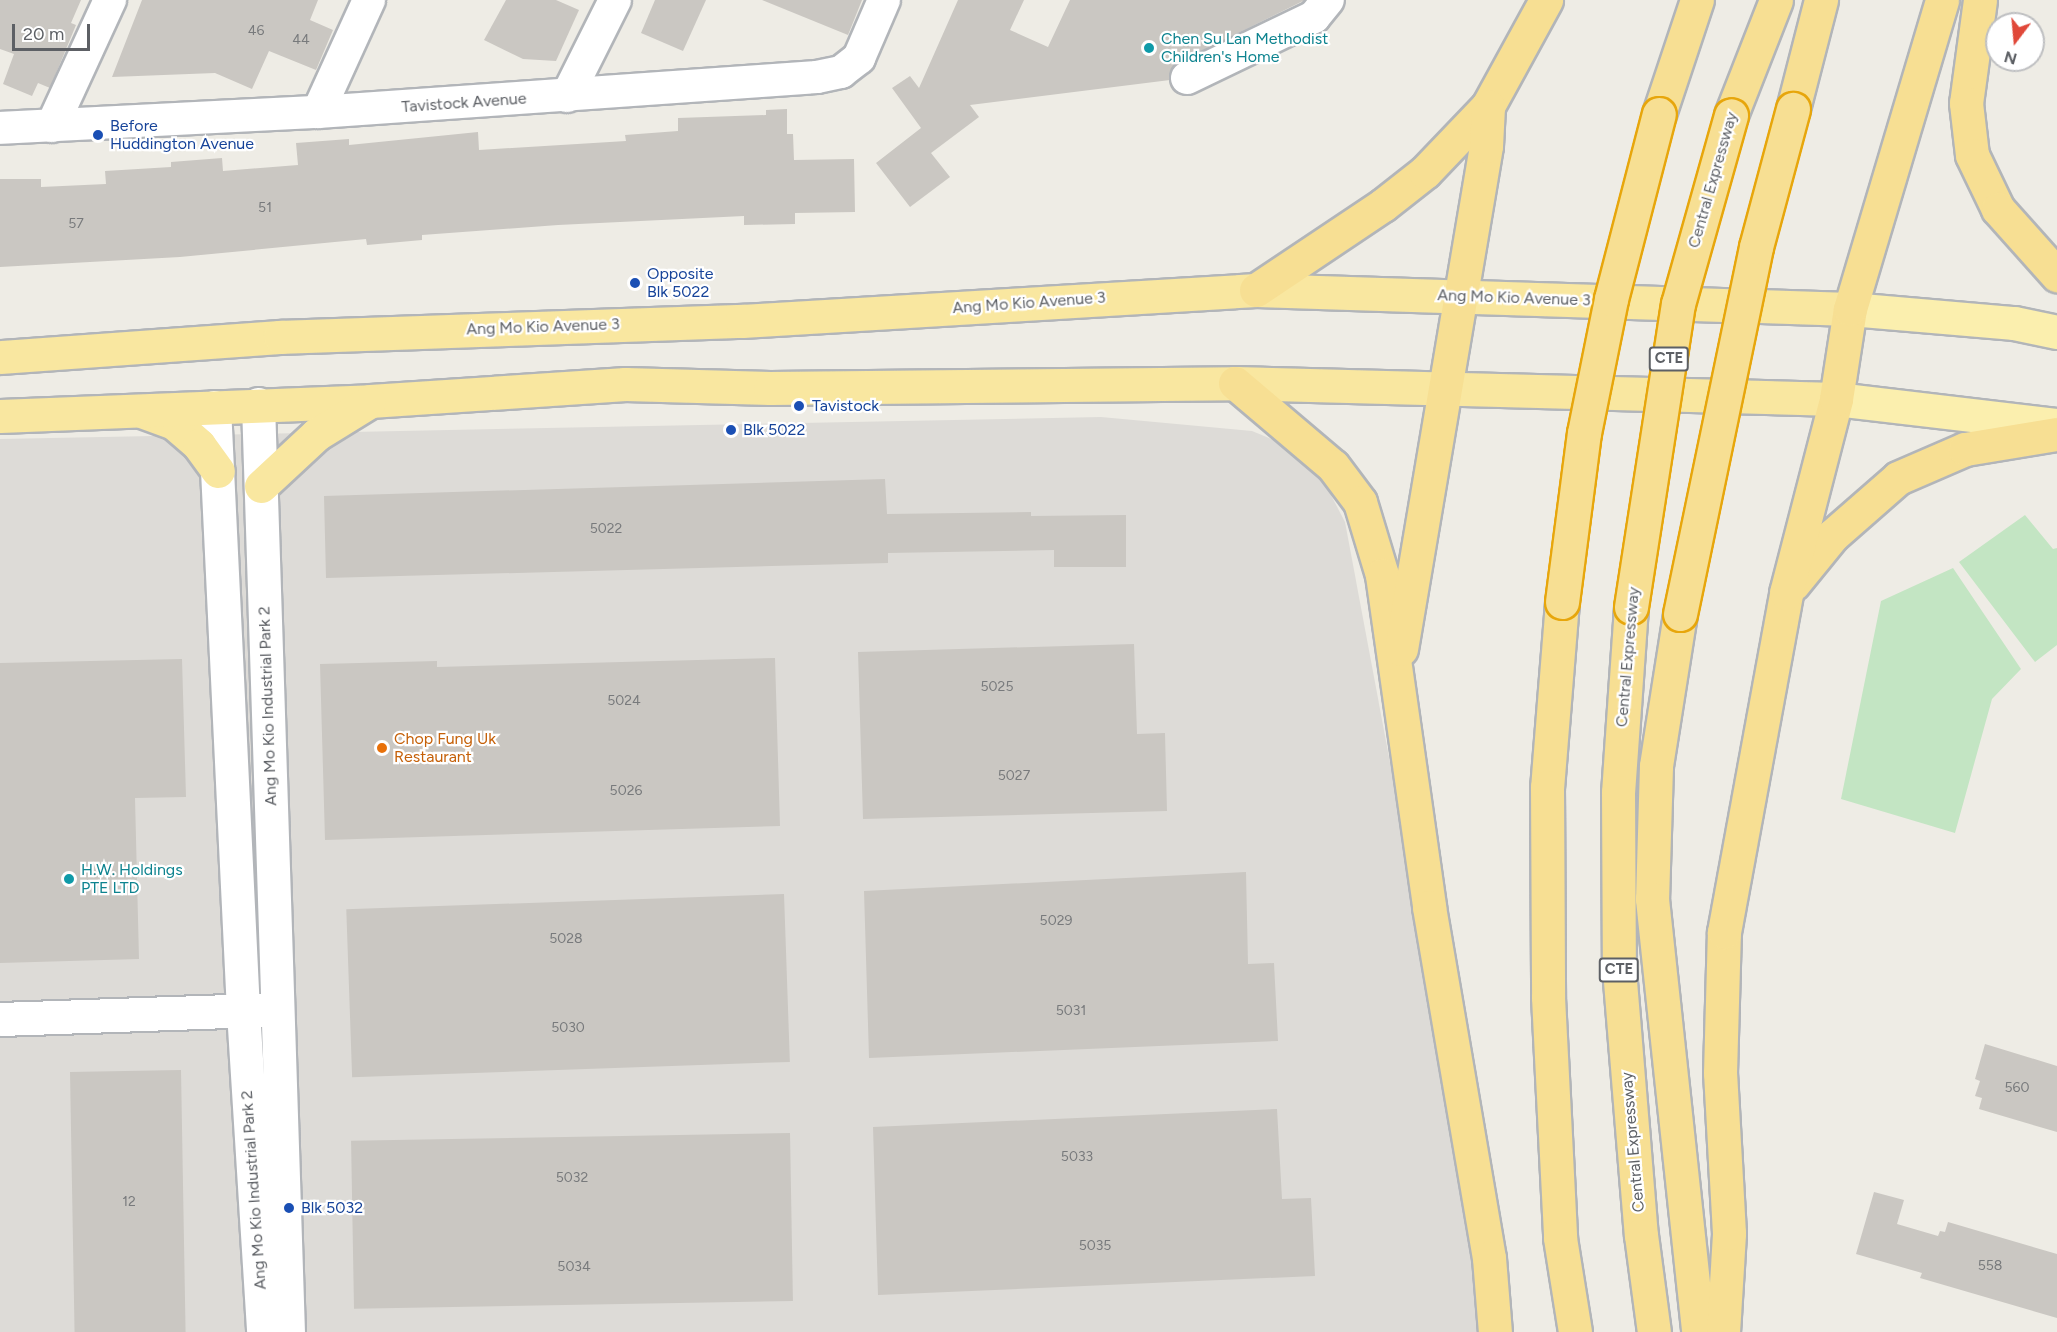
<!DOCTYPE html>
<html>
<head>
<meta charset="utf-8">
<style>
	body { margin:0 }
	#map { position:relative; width:2057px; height:1332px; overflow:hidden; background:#eeece5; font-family:Figtree,sans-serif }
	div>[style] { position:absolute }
	.industrial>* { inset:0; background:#dddbd7 }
	.green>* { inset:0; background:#c3e5c3 }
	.building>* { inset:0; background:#cac7c2; transform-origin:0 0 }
	.roads { filter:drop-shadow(2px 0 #b2b5b9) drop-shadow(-2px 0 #b2b5b9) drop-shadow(0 2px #b2b5b9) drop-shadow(0 -2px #b2b5b9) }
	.minor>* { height:32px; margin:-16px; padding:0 16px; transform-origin:16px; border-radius:16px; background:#fff }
	.tertiary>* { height:33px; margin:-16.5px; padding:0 16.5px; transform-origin:16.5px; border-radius:16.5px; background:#fff }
	.primary>* { height:33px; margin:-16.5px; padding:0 16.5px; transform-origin:16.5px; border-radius:16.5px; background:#fbefae }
	.trunk>* { height:33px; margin:-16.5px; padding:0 16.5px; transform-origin:16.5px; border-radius:16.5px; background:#f9e7a0 }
	.motorway>* { height:33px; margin:-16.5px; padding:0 16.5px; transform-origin:16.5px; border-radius:16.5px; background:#f7df93 }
	.bridges { filter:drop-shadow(2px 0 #e7a60c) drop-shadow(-2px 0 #e7a60c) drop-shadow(0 2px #e7a60c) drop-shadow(0 -2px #e7a60c) }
	.motorway-bridge>* { height:33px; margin:-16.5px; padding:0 16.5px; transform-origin:16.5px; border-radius:16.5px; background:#f7df93 }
	.dots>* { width:16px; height:16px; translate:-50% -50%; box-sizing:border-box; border:3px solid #fff; border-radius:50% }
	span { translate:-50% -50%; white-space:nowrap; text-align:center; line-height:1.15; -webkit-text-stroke:4.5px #fff; paint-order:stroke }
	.number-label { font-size:14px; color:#787a7c }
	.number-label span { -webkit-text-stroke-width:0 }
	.shield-label span { padding:2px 4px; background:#fff; border:2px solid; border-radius:4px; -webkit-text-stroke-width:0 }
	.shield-label { font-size:15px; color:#5d6065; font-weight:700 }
	.culture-label { font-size:16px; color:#0d838f }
	.left { translate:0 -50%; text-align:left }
	.street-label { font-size:16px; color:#5d6065 }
	.transit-label { font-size:16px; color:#164399 }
	.food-label { font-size:16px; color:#c56008 }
	.north { position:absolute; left:1985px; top:12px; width:60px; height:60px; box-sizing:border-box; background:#fff; border:2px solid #bebfc1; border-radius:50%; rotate:196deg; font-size:16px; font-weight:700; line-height:24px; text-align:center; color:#5d6065 }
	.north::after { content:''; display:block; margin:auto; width:21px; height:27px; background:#e04839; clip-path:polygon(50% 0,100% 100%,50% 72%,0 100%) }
	.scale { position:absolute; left:12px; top:24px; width:78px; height:27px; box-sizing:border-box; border:3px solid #5d6065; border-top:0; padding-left:8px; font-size:18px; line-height:21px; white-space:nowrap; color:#5d6065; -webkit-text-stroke:4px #fff; paint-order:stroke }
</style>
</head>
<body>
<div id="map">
	<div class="industrial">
		<div style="clip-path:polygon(1101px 417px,1252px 431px,1303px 452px,1319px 472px,1345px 522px,1483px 1260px,1489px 1332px,0 1332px,0 439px)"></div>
	</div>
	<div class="green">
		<div style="clip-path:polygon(2025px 515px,2053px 549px,2057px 548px,2057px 645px,2035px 662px,1959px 562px)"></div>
		<div style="clip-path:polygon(1953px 568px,2021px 669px,1992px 699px,1955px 833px,1841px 799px,1881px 601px)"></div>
	</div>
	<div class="building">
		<div style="clip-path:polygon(0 0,81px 0,71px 23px,76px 25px,50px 88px,38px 83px,32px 96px,3px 84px,14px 54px,0 49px)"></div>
		<div style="clip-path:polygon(142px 0,318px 0,310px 20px,333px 30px,316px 70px,269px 51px,252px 89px,215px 73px,112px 77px)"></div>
		<div style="clip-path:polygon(506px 0,556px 0,579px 10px,556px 61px,523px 59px,484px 40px)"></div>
		<div style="clip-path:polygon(655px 0,706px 0,683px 51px,641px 33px)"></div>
		<div style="clip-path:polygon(762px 0,862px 0,848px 35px)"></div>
		<div style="clip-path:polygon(958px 0,1024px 0,1010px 30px,1048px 47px,1070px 0,1305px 0,1179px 62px,1172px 68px,1170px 80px,970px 105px,979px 117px,931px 153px,950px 177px,910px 207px,876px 163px,921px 128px,892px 88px,910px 76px,919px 88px)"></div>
		<div style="clip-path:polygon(787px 109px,787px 134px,793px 134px,794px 160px,854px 159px,855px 212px,795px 213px,795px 224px,744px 225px,744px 216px,558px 225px,422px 235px,422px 240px,367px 245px,366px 239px,180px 257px,0 267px,0 179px,41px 179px,41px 187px,106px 184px,105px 171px,171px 167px,171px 162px,222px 158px,223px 171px,298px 165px,296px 143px,349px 139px,349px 145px,478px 132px,479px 150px,626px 141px,625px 135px,678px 131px,678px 118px,766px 115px,766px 110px)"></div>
		<div style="clip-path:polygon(885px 479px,887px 514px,1031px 512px,1031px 516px,1126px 515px,1126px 567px,1054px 567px,1054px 550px,888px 553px,888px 563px,326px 578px,324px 496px)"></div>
		<div style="clip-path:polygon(1134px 644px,1137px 734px,1165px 733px,1167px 811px,863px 819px,858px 652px)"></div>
		<div style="clip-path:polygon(775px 658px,780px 826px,325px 840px,320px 664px,437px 661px,437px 667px)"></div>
		<div style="clip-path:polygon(182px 659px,186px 797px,135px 798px,139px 959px,0 963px,0 663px)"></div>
		<div style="clip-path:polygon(1246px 872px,1248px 964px,1274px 963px,1278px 1041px,869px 1058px,864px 891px)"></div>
		<div style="left:784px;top:894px;width:168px;height:438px;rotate:88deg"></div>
		<div style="clip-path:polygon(1985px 1044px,2057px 1066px,2057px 1132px,1979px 1109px,1982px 1098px,1975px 1096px,1980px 1081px,1975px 1079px)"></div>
		<div style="left:181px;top:1070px;width:262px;height:111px;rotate:89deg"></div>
		<div style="clip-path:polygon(1277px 1109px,1282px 1199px,1311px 1198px,1315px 1276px,878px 1295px,873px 1127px)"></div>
		<div style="left:790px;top:1133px;width:168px;height:439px;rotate:89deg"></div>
		<div style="clip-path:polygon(1874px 1192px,1904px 1200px,1897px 1224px,1938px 1236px,1940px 1231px,1945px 1232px,1948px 1222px,2057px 1254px,2057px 1318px,1920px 1278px,1922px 1273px,1856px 1254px)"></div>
	</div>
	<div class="roads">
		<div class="minor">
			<div style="left:1187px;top:78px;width:141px;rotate:-25.7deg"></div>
			<div style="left:1314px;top:17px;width:22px;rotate:-51deg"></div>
			<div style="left:567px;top:96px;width:107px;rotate:-63.4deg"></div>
			<div style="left:318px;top:112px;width:123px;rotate:-65.5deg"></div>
			<div style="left:52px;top:126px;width:139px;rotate:-65.3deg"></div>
			<div style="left:0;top:128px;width:318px;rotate:-2.9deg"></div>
			<div style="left:318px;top:112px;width:500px;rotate:-4.01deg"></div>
			<div style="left:817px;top:77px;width:25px;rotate:-12deg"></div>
			<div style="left:841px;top:72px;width:23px;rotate:-38deg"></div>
			<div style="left:859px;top:58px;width:63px;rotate:-66.7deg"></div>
		</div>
		<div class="tertiary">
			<div style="left:258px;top:404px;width:928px;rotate:88.15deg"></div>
			<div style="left:214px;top:407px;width:605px;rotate:87.25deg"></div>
			<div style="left:243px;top:1011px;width:322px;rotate:86.4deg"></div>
			<div style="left:0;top:1019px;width:263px;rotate:-2deg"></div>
		</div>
		<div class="primary">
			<div style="left:1850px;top:309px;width:165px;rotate:4.9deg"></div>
			<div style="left:2014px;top:323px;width:44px;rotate:11.8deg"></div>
			<div style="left:1836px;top:399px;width:223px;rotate:6.7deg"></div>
		</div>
		<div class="trunk">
			<div style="left:0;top:357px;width:281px;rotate:-4.1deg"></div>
			<div style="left:280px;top:337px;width:462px;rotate:-2deg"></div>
			<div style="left:742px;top:321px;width:515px;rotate:-3.45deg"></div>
			<div style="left:1256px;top:290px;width:594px;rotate:1.83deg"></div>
			<div style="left:144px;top:412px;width:32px;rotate:20deg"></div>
			<div style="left:174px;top:423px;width:33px;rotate:41deg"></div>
			<div style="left:199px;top:445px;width:32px;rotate:54deg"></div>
			<div style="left:0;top:416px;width:370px;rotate:-2.3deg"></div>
			<div style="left:370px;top:401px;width:256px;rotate:-3.8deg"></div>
			<div style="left:625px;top:384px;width:145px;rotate:1.6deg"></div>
			<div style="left:770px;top:388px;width:465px;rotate:-0.6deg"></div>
			<div style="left:1235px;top:383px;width:601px;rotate:1.52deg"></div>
			<div style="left:261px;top:486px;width:76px;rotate:-42.9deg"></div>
			<div style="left:317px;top:434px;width:61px;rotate:-31.6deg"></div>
		</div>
		<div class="motorway">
			<div style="left:1980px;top:0;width:104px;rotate:97.7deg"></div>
			<div style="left:1966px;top:103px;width:52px;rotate:83.4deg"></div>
			<div style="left:1972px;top:155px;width:60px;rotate:64.3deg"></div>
			<div style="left:1998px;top:209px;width:89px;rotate:48.2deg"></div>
			<div style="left:1793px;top:109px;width:113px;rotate:-75.6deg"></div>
			<div style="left:1659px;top:114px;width:120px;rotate:-71.6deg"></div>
			<div style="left:1731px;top:115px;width:123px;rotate:-68.6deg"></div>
			<div style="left:1256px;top:290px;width:153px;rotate:-33.8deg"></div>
			<div style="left:1383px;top:205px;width:53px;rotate:-38.2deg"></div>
			<div style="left:1425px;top:172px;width:91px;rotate:-46.3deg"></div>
			<div style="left:1488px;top:106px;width:121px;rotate:-61.3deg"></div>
			<div style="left:1235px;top:383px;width:128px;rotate:40.3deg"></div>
			<div style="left:1333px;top:466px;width:45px;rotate:53.1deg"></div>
			<div style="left:1360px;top:502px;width:76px;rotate:73.2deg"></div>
			<div style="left:1382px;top:575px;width:335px;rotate:81.9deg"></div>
			<div style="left:1429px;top:907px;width:356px;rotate:80.3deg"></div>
			<div style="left:1489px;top:1258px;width:74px;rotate:85.4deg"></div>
			<div style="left:1793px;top:584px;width:63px;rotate:-50.8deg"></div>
			<div style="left:1833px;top:535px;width:86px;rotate:-41.2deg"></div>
			<div style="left:1898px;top:478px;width:73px;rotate:-23.4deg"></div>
			<div style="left:1965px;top:449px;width:93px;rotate:-9.3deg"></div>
			<div style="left:1562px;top:602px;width:186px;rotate:94.6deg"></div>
			<div style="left:1547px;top:787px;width:210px;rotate:89.7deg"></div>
			<div style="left:1548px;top:997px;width:241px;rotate:87.1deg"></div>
			<div style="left:1560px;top:1238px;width:95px;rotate:80.9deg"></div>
			<div style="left:1631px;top:607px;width:185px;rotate:94deg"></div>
			<div style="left:1618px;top:792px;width:177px;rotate:89.7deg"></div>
			<div style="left:1619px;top:969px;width:267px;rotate:85.3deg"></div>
			<div style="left:1641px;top:1235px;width:98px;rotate:82.4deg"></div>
			<div style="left:1680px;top:614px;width:154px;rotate:99deg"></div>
			<div style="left:1656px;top:766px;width:133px;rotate:91.7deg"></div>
			<div style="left:1652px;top:899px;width:435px;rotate:83.9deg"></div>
			<div style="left:1401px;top:649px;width:510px;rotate:-80.41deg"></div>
			<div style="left:1486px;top:146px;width:40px;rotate:-87.1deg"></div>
			<div style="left:1723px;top:1332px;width:99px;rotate:-86.5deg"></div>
			<div style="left:1729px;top:1233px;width:160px;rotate:-93.2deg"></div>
			<div style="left:1720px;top:1073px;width:141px;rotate:-88.4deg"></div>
			<div style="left:1724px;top:932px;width:345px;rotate:-79.6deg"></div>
			<div style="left:1786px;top:593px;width:200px;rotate:-75.5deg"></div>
			<div style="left:1836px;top:399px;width:91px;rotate:-81.2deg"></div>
			<div style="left:1850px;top:309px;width:322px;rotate:-73.4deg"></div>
		</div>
	</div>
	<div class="bridges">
		<div class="motorway-bridge">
			<div style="left:1562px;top:602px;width:170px;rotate:-82.6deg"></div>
			<div style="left:1584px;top:433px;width:137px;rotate:-78.6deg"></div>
			<div style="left:1611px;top:299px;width:191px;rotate:-75.5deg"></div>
			<div style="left:1631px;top:607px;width:307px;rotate:-81.2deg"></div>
			<div style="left:1678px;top:304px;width:196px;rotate:-74.3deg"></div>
			<div style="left:1680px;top:614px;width:375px;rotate:-78.3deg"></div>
			<div style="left:1756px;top:247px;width:143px;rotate:-75deg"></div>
		</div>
	</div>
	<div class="dots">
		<div style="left:1149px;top:48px;background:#0f9aa8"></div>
		<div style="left:98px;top:135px;background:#1a4fb4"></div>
		<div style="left:635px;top:283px;background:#1a4fb4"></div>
		<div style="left:799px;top:406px;background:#1a4fb4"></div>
		<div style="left:731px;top:430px;background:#1a4fb4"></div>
		<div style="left:382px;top:748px;background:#e8710a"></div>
		<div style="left:69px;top:879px;background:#0f9aa8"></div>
		<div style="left:289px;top:1208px;background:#1a4fb4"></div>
	</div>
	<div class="number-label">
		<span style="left:256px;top:31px">46</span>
		<span style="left:301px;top:40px">44</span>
		<span style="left:265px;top:208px">51</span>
		<span style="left:76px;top:224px">57</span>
		<span style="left:606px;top:529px">5022</span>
		<span style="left:997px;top:687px">5025</span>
		<span style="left:624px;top:701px">5024</span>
		<span style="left:1014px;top:776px">5027</span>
		<span style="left:626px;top:791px">5026</span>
		<span style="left:1056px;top:921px">5029</span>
		<span style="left:566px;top:939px">5028</span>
		<span style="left:1071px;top:1011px">5031</span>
		<span style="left:568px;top:1028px">5030</span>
		<span style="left:2017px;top:1088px">560</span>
		<span style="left:1077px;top:1157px">5033</span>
		<span style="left:572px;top:1178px">5032</span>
		<span style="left:129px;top:1202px">12</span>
		<span style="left:1095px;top:1246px">5035</span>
		<span style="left:1990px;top:1266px">558</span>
		<span style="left:574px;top:1267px">5034</span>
	</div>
	<div class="shield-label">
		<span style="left:1669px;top:359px">CTE</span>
		<span style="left:1619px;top:970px">CTE</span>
	</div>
	<div class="culture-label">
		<span class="left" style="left:1161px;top:48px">Chen Su Lan Methodist<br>Children's Home</span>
		<span class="left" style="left:81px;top:879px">H.W. Holdings<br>PTE LTD</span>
	</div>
	<div class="street-label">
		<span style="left:464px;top:103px;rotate:-4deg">Tavistock Avenue</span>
		<span style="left:1713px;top:180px;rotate:-74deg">Central Expressway</span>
		<span style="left:1514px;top:298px;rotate:2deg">Ang Mo Kio Avenue 3</span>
		<span style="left:1029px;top:303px;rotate:-4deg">Ang Mo Kio Avenue 3</span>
		<span style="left:543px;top:327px;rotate:-2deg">Ang Mo Kio Avenue 3</span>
		<span style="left:1628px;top:657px;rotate:-85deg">Central Expressway</span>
		<span style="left:268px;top:706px;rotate:-92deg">Ang Mo Kio Industrial Park 2</span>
		<span style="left:1633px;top:1142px;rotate:-95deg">Central Expressway</span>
		<span style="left:254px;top:1190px;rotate:-94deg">Ang Mo Kio Industrial Park 2</span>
	</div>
	<div class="transit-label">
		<span class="left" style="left:110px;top:135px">Before<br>Huddington Avenue</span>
		<span class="left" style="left:647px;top:283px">Opposite<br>Blk 5022</span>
		<span class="left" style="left:812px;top:406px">Tavistock</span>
		<span class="left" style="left:743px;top:430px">Blk 5022</span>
		<span class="left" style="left:301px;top:1208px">Blk 5032</span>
	</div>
	<div class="food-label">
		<span class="left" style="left:394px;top:748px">Chop Fung Uk<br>Restaurant</span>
	</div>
	<div class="north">N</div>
	<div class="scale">20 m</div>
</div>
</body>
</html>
